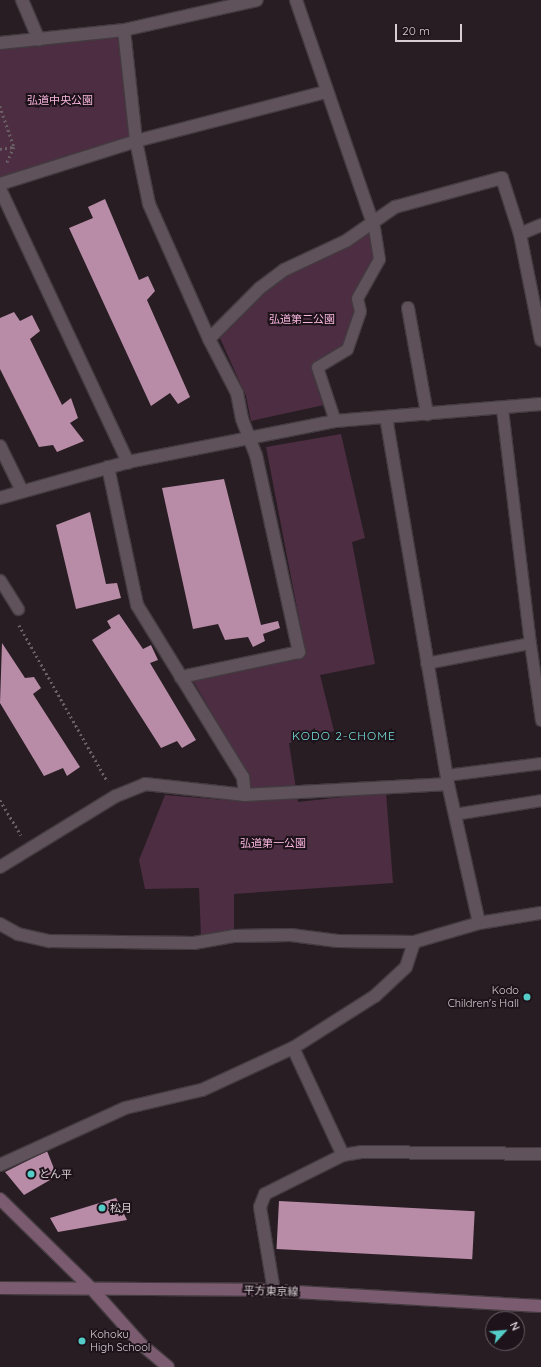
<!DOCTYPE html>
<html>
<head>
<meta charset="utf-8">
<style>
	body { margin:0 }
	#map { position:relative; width:541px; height:1367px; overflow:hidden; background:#281d23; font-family:Quicksand,"Noto Sans JP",sans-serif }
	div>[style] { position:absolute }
	.green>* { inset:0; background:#4c2d41 }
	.building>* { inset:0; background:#b88ca7; transform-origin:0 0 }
	.path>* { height:2.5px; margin-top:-1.25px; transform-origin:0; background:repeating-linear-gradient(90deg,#695f65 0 2px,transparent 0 5px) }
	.roads { filter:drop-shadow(1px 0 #433b40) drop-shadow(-1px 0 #433b40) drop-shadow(0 1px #433b40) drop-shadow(0 -1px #433b40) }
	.lane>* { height:11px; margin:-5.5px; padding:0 5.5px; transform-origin:5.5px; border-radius:5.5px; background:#5f525a }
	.street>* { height:12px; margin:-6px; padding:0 6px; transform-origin:6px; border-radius:6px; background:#5f525a }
	.secondary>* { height:12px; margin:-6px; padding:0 6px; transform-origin:6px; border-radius:6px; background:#7b5b6f }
	.dots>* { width:11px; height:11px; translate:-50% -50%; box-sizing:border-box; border:2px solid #1e131a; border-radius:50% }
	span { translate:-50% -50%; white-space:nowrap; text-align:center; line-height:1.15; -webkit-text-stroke:4px #1e131a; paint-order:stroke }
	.park-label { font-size:11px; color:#f8b5de }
	.poi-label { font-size:11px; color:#d6ced3 }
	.right { translate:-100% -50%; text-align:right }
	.left { translate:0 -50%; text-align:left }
	.street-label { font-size:11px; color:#d6ced3 }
	.neighbourhood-label { font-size:12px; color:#77e3dd; letter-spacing:1px }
	.north { position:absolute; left:485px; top:1311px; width:40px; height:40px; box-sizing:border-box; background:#1e131a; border:1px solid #685e64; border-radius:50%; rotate:64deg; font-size:11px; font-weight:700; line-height:16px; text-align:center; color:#d6ced3 }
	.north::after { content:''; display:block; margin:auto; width:14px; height:18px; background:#54cdc8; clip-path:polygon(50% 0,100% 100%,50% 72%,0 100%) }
	.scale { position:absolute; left:395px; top:24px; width:67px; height:18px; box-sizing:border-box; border:2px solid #d6ced3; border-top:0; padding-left:5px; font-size:12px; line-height:14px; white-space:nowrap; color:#d6ced3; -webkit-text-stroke:3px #1e131a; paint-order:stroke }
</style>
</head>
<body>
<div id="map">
	<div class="green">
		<div style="clip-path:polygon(119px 36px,131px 138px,0 184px,0 47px)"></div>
		<div style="clip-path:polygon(369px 229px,375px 258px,343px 347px,314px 366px,324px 405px,251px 421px,246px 396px,219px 336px,272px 283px)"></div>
		<div style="clip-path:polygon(341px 434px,365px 538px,352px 542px,375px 664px,320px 675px,334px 731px,289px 743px,298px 802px,386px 792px,393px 883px,234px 894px,234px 930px,201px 937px,199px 888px,145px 889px,139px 860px,165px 795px,249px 802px,247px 773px,192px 679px,306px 655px,266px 447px)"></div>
	</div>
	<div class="building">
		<div style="clip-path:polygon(105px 199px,139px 280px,148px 276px,155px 291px,147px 300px,190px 397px,178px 404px,170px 393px,151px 406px,69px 228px,93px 218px,88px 207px)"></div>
		<div style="clip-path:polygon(14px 312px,20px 321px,32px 315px,40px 331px,30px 339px,62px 405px,71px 398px,78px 418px,70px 423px,84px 441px,57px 452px,53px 445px,39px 447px,0 369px,0 318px)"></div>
		<div style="clip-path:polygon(224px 479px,261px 625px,278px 621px,280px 628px,263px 634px,265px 641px,253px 647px,248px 637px,225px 640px,218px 624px,193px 629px,162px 488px)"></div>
		<div style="clip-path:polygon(90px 512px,106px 584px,117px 583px,121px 598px,76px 609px,56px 525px)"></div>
		<div style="clip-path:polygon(119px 614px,143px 649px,151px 645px,158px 660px,150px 663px,196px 740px,182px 748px,177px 741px,161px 748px,92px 640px,111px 628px,107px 621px)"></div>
		<div style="clip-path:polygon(2px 643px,25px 678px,34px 677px,41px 688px,33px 694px,80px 767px,67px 776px,63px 768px,44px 776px,0 703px)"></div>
		<div style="clip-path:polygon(47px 1151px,57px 1176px,24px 1195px,5px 1172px)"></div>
		<div style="clip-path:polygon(116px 1198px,127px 1220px,58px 1232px,50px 1218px)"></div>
		<div style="left:279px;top:1201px;width:196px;height:48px;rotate:3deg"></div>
	</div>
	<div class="path">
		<div style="left:0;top:106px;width:43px;rotate:71.1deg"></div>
		<div style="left:14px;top:147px;width:17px;rotate:114deg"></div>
		<div style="left:0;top:149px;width:13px;rotate:-9deg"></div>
		<div style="left:19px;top:625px;width:180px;rotate:60.5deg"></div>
		<div style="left:0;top:800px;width:41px;rotate:59deg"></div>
	</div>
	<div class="roads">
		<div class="lane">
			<div style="left:502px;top:409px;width:236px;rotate:83.2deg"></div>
			<div style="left:335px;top:421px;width:57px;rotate:-108.4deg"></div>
			<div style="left:317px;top:367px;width:35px;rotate:-31deg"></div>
			<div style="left:347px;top:349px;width:40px;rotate:-71.1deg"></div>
			<div style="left:360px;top:311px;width:13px;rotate:-103deg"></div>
			<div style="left:357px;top:298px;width:45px;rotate:-60.6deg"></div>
			<div style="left:379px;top:259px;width:36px;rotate:-99deg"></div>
			<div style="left:0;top:580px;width:34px;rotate:58deg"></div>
			<div style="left:426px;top:663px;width:106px;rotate:-10.9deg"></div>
			<div style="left:530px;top:643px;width:78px;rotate:81.9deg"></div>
			<div style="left:446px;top:775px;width:96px;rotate:-7.2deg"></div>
			<div style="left:454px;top:814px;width:88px;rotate:-9.1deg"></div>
		</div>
		<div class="street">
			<div style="left:22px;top:0;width:43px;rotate:67deg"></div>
			<div style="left:296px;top:0;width:236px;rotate:71deg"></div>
			<div style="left:124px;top:30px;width:112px;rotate:83.8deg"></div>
			<div style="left:136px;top:141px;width:64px;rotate:78.3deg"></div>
			<div style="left:149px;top:204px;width:148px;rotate:66deg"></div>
			<div style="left:209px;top:339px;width:61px;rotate:62.6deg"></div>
			<div style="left:237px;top:393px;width:26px;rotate:79deg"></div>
			<div style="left:242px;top:419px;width:39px;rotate:69deg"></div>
			<div style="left:256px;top:455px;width:202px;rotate:77.7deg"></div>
			<div style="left:299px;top:652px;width:121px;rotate:168deg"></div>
			<div style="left:0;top:43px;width:125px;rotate:-6deg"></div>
			<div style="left:124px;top:30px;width:136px;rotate:-12.7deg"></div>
			<div style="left:0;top:184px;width:143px;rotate:-17.5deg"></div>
			<div style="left:136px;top:141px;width:196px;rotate:-14.5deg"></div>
			<div style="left:0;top:189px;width:302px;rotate:64.9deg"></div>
			<div style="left:520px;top:234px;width:23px;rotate:-23deg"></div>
			<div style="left:408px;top:308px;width:108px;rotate:79.8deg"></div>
			<div style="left:209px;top:339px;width:72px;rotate:-45deg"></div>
			<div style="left:260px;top:288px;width:30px;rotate:-37deg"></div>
			<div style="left:284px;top:270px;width:68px;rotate:-25.1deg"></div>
			<div style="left:346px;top:241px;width:60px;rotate:-34.8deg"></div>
			<div style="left:395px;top:207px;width:111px;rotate:-15.2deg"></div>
			<div style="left:502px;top:178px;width:59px;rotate:72.2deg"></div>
			<div style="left:520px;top:234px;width:108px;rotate:78.8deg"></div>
			<div style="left:386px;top:417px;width:372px;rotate:80.4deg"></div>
			<div style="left:448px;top:784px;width:142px;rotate:77.4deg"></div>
			<div style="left:0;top:446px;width:50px;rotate:63.9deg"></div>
			<div style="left:108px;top:467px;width:141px;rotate:78.1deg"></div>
			<div style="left:137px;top:605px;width:202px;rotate:58.4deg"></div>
			<div style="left:243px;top:777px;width:18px;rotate:84deg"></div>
			<div style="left:0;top:498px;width:133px;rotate:-15.7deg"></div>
			<div style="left:128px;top:462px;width:211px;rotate:-11.2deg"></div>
			<div style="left:335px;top:421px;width:207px;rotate:-4.7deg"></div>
			<div style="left:0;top:867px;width:136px;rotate:-31.5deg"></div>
			<div style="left:116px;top:796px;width:31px;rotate:-22deg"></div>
			<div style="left:145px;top:784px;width:101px;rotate:6.3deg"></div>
			<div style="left:245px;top:795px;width:203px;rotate:-3.1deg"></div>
			<div style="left:0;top:924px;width:21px;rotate:29deg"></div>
			<div style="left:18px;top:934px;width:32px;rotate:13deg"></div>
			<div style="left:49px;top:941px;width:145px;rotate:0.8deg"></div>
			<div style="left:194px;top:943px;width:41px;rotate:-9.9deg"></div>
			<div style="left:234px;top:936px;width:57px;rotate:-1deg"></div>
			<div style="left:291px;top:935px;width:47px;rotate:7.3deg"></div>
			<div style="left:338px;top:941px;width:76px;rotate:0.8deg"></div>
			<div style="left:414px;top:942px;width:68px;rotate:-16.3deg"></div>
			<div style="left:479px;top:923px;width:63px;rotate:-9.2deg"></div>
			<div style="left:293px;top:1048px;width:118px;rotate:65deg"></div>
			<div style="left:0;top:1165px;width:137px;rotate:-24.5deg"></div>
			<div style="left:125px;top:1108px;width:79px;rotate:-13.2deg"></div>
			<div style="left:202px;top:1090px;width:100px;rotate:-24.8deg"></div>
			<div style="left:293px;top:1048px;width:97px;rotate:-32.4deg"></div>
			<div style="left:375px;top:996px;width:42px;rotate:-43.1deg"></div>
			<div style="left:406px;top:967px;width:26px;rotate:-72deg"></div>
			<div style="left:274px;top:1291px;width:85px;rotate:-99.5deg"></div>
			<div style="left:260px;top:1207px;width:14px;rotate:-69deg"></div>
			<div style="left:265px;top:1194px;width:87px;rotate:-26.6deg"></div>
			<div style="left:343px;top:1155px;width:18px;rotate:-9deg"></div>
			<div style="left:361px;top:1152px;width:180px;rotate:0.6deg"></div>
		</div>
		<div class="secondary">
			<div style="left:0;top:1199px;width:127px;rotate:44.4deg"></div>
			<div style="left:91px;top:1288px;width:76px;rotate:48.2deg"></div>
			<div style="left:142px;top:1345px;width:34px;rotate:40deg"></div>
			<div style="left:0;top:1288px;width:262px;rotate:0.4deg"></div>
			<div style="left:262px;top:1290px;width:279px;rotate:3.3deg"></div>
		</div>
	</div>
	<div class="dots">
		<div style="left:527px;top:997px;background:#54cdc8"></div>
		<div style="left:31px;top:1174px;background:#54cdc8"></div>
		<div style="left:102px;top:1208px;background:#54cdc8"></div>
		<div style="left:82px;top:1341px;background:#54cdc8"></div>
	</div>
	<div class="park-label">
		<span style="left:60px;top:100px">弘道中央公園</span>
		<span style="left:302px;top:319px">弘道第二公園</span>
		<span style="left:273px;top:843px">弘道第一公園</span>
	</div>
	<div class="poi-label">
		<span class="right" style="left:519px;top:997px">Kodo<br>Children's Hall</span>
		<span class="left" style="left:39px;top:1174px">とん平</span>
		<span class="left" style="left:110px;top:1208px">松月</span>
		<span class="left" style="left:90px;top:1341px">Kohoku<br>High School</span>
	</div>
	<div class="street-label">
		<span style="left:271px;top:1291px;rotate:2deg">平方東京線</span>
	</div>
	<div class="neighbourhood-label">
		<span style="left:344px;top:736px">KODO 2-CHOME</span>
	</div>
	<div class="north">N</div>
	<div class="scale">20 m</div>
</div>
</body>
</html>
